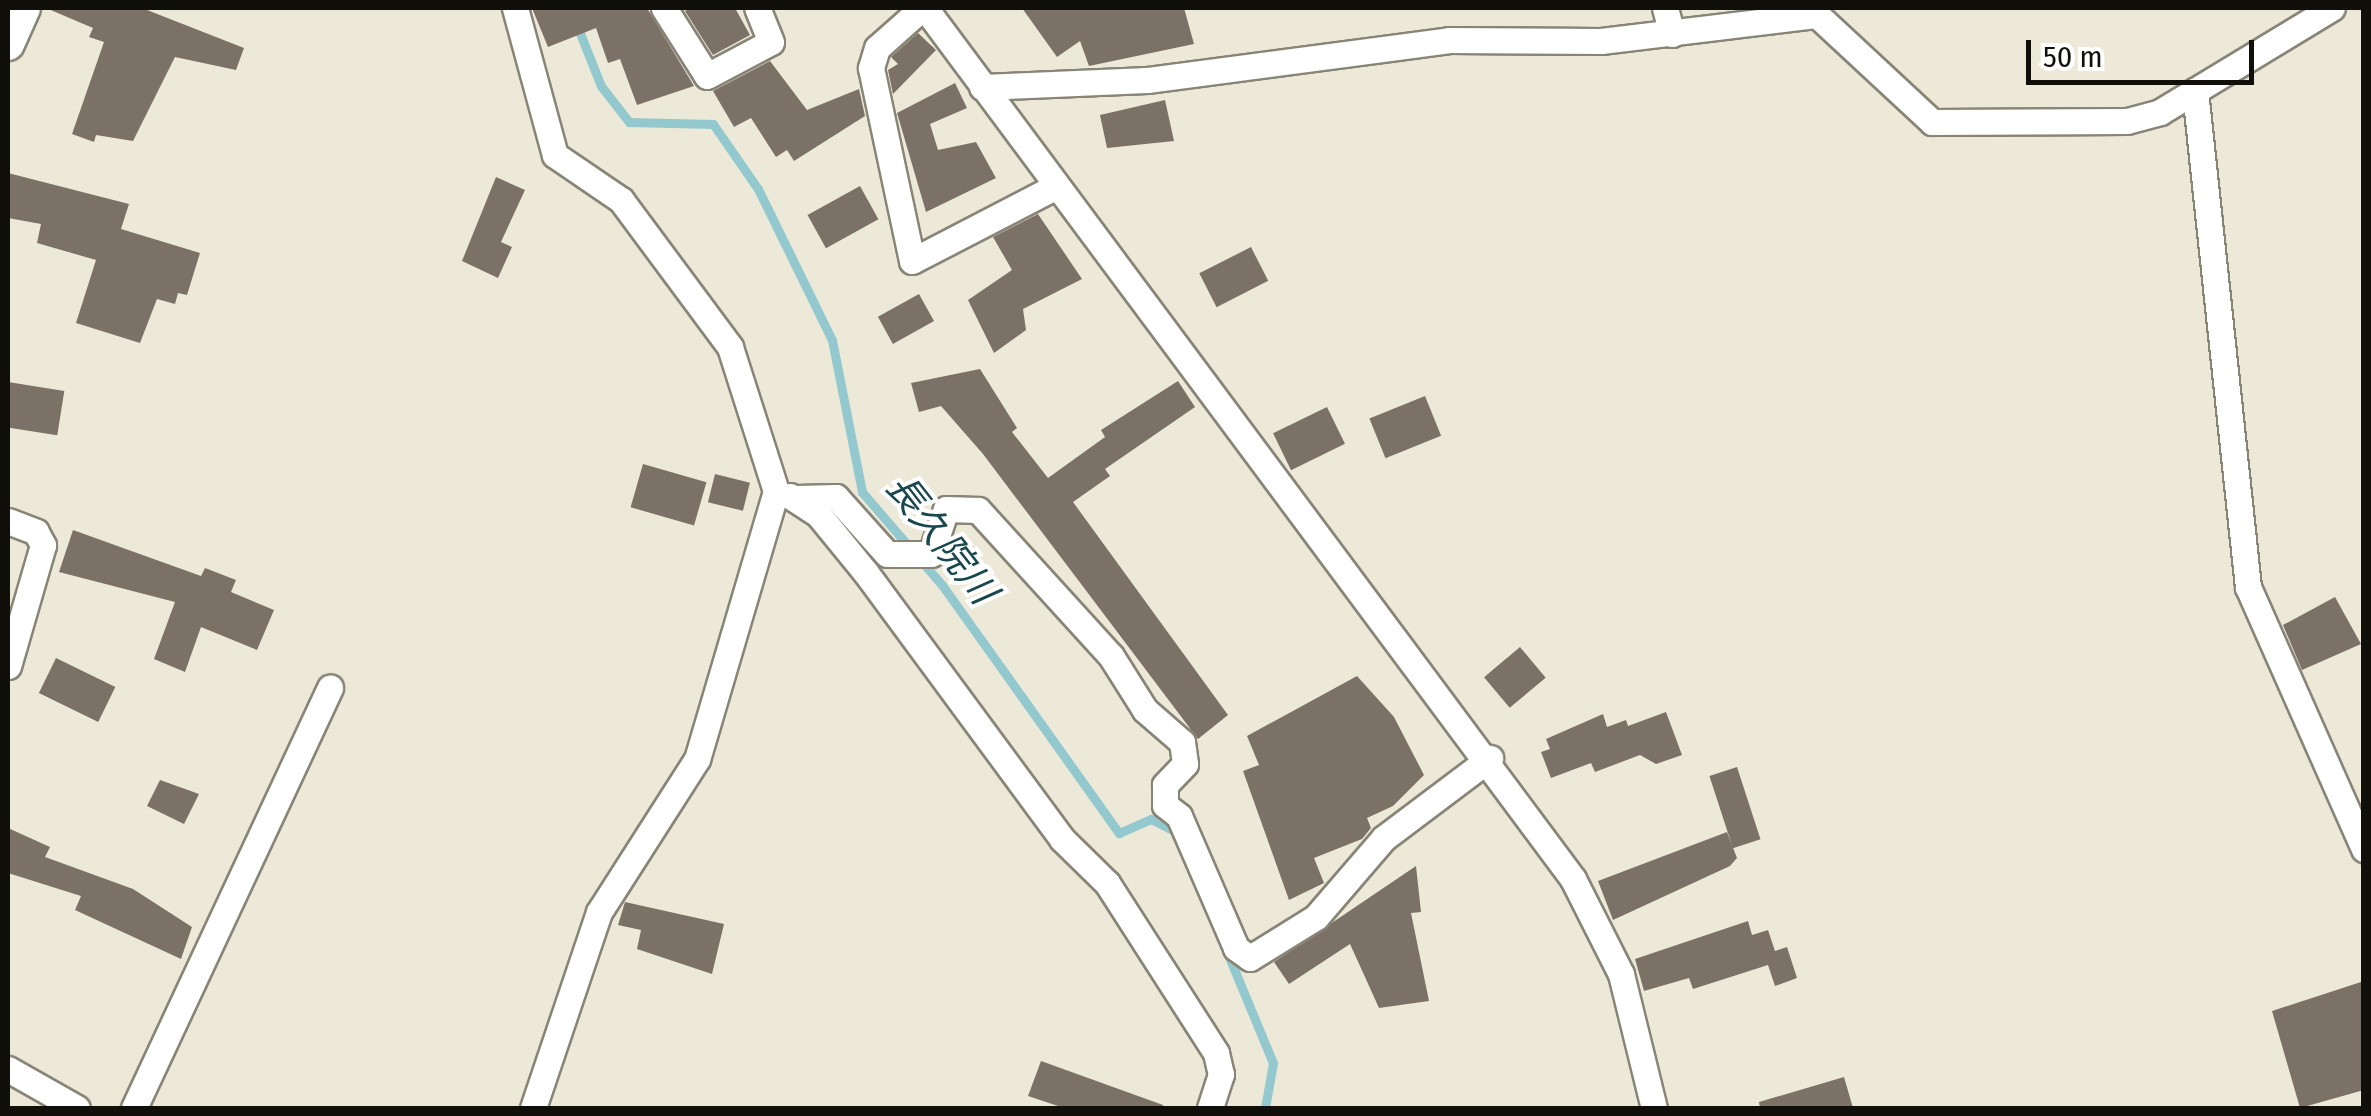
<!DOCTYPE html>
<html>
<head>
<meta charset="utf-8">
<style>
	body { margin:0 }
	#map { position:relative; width:2371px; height:1116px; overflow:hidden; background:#ede9d9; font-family:"Fira Sans Condensed","Noto Sans JP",sans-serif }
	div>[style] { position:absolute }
	.stream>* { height:9px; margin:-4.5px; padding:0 4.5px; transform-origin:4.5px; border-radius:4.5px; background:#93c8cf }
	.building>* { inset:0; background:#7c7166; transform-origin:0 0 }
	.roads { filter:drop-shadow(2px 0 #888577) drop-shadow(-2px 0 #888577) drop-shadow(0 2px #888577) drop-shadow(0 -2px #888577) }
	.minor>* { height:25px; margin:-12.5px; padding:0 12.5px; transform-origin:12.5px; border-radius:12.5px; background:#fff }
	.secondary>* { height:32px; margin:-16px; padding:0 16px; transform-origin:16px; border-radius:16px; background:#fff }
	span { translate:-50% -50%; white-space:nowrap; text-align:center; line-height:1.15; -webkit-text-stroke:8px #fff; paint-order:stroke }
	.water-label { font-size:38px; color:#18484e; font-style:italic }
	.frame { position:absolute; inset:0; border:10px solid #100f0a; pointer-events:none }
	.scale { position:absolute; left:2026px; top:40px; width:228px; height:45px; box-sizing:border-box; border:5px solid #100f0a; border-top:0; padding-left:12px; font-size:30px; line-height:35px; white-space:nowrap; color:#100f0a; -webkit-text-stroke:8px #fff; paint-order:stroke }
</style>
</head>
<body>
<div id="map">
	<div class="stream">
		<div style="left:570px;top:8px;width:84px;rotate:68.3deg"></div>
		<div style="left:601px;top:86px;width:46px;rotate:52.1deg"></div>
		<div style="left:629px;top:122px;width:84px;rotate:1.4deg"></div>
		<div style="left:713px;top:124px;width:79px;rotate:55.3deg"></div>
		<div style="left:758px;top:189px;width:168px;rotate:63.9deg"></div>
		<div style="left:832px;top:340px;width:155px;rotate:78.8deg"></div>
		<div style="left:862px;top:492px;width:123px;rotate:49.3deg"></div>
		<div style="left:942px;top:585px;width:305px;rotate:54.5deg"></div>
		<div style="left:1119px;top:833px;width:35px;rotate:-24deg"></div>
		<div style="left:1151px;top:819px;width:28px;rotate:27deg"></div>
		<div style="left:1227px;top:952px;width:120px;rotate:67.5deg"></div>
		<div style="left:1273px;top:1063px;width:46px;rotate:100.1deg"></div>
	</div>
	<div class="building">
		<div style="clip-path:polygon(46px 8px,142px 8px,244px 48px,236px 70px,175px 57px,133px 141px,96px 135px,94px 142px,72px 134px,104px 42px,89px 37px,93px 28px)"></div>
		<div style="clip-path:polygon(532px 8px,647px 8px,694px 86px,637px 105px,620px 59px,608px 63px,596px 28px,548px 47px)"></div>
		<div style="clip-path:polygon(691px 8px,735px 8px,750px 35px,713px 55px,685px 11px)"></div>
		<div style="clip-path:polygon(1022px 8px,1184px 8px,1194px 44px,1089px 66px,1080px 41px,1057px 57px)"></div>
		<div style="clip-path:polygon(918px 33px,936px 50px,893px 94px,888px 70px,898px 64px,891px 57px)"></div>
		<div style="clip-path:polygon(770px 61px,807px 110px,859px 89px,865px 116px,794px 161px,787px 150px,776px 157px,751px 118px,734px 127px,713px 91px)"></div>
		<div style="clip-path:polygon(955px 83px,967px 108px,930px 124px,938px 150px,976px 142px,996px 178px,926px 212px,897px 113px)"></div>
		<div style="clip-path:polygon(1165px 100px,1174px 141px,1107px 148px,1100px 115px)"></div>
		<div style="clip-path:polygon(8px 173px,129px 204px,121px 229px,200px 253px,187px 295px,178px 293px,175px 304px,157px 299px,140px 343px,76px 323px,96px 260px,37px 243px,41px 224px,8px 218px)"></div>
		<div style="clip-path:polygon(496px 177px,525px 190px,501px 242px,512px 247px,498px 278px,462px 261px)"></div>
		<div style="left:860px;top:186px;width:38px;height:60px;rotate:61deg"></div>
		<div style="clip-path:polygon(1038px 214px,1082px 279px,1023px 309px,1026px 330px,994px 353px,968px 300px,1012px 270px,993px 237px)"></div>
		<div style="left:1251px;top:247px;width:38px;height:58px;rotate:63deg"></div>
		<div style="left:919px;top:294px;width:31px;height:47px;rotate:61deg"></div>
		<div style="clip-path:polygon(980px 369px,1017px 428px,1012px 432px,1048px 478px,1105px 437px,1101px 430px,1178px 381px,1195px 407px,1105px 469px,1110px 476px,1073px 502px,1228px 715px,1198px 739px,983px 454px,941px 406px,919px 412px,911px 383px)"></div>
		<div style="left:8px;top:382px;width:57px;height:45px;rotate:9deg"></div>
		<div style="left:1425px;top:396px;width:43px;height:60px;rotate:68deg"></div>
		<div style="left:1327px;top:407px;width:41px;height:60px;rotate:64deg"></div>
		<div style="left:643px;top:464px;width:66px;height:45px;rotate:16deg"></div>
		<div style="left:715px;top:474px;width:36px;height:29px;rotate:14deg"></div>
		<div style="clip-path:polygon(73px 530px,201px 576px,205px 568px,236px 580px,231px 592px,274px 610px,257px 650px,201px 627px,185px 672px,154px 659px,175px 602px,59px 572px)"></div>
		<div style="clip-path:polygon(2335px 597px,2361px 644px,2302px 670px,2283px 625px)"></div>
		<div style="left:1520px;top:647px;width:40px;height:47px;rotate:50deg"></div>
		<div style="left:56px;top:658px;width:66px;height:39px;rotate:26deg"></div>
		<div style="clip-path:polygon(1357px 676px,1394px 717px,1424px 775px,1393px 806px,1367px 818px,1371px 828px,1362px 839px,1314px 858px,1324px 883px,1289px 900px,1243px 771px,1259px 765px,1247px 736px)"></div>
		<div style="clip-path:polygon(1666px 712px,1682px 755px,1656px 764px,1640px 755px,1595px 772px,1591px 763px,1551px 778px,1541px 752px,1550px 749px,1546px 739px,1603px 714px,1607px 727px,1626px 720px,1628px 726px)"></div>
		<div style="left:1737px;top:767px;width:76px;height:29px;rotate:72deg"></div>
		<div style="clip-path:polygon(160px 780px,199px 794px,184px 824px,147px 806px)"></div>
		<div style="clip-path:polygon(8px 828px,50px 847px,45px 857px,133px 889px,192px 927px,181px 959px,75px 910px,81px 896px,8px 873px)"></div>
		<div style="clip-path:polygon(1727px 832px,1737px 858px,1730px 866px,1613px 920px,1598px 881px)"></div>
		<div style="clip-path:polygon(1416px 866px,1421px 912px,1411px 913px,1429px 1001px,1379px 1008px,1350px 944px,1289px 984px,1274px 962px)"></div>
		<div style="clip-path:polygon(625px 902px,724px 924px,712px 974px,637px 949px,641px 930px,618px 925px)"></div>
		<div style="clip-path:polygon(1748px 921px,1752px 935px,1768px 930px,1775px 951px,1787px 947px,1797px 978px,1775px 986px,1768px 965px,1693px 989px,1689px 978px,1644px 991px,1635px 959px)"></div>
		<div style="clip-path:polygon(2364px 981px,2364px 1090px,2300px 1108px,2272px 1011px)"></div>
		<div style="clip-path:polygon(1041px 1061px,1163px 1105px,1163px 1108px,1064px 1108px,1028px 1096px)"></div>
		<div style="clip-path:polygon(1844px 1077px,1853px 1108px,1760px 1108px,1759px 1102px)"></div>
	</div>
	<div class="roads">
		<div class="minor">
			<div style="left:515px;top:8px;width:152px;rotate:74.8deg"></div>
			<div style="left:555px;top:155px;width:80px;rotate:34.3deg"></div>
			<div style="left:621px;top:200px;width:183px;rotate:53.4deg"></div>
			<div style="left:730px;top:347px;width:151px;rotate:72.3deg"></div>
			<div style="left:776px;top:491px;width:279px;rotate:106.4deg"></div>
			<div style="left:697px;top:759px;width:182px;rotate:122.6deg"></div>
			<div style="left:599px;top:912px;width:207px;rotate:108.6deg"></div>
			<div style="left:664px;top:8px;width:80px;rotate:57.7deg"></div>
			<div style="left:707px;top:76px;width:72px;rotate:-28deg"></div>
			<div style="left:771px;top:42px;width:37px;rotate:-112deg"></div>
			<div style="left:922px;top:8px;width:60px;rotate:138.4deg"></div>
			<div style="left:877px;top:48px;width:21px;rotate:107deg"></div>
			<div style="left:871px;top:68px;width:197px;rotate:78deg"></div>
			<div style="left:912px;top:261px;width:161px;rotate:-27.4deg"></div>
			<div style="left:925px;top:8px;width:1086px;rotate:53.35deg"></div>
			<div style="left:1573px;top:879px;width:106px;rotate:63.2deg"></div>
			<div style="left:1621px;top:974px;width:138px;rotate:76.2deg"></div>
			<div style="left:1665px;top:8px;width:27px;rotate:75deg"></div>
			<div style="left:982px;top:87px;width:165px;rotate:-2.4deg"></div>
			<div style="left:1147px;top:80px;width:305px;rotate:-7.5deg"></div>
			<div style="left:1449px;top:40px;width:152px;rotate:0.4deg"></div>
			<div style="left:1601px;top:41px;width:218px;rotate:-6.9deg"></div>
			<div style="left:1817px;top:15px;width:157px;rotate:42.9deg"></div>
			<div style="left:1932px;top:122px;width:195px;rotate:-0.3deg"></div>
			<div style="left:2127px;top:121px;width:34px;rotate:-15deg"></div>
			<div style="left:2160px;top:112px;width:201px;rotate:-31.2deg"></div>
			<div style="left:2195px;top:91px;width:499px;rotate:83.9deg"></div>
			<div style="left:2248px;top:587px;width:287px;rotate:66.1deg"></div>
			<div style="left:790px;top:496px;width:33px;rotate:33deg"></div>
			<div style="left:818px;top:514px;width:76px;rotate:50.9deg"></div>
			<div style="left:866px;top:573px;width:330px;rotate:53.6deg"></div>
			<div style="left:1062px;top:839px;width:63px;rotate:44.4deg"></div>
			<div style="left:1107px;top:883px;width:202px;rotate:57.3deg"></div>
			<div style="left:1216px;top:1053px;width:22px;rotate:77deg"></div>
			<div style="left:1221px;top:1074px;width:36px;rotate:108deg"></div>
			<div style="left:796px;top:498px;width:40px;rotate:-1.4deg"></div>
			<div style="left:836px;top:497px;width:76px;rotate:48.2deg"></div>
			<div style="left:887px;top:554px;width:44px"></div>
			<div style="left:931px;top:554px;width:47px;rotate:-71.6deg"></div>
			<div style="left:946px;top:509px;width:32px;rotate:2deg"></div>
			<div style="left:978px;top:510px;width:197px;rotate:47.7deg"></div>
			<div style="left:1111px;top:656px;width:64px;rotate:57.8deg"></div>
			<div style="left:1145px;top:710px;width:49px;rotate:40.9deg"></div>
			<div style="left:1182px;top:742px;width:22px;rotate:82deg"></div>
			<div style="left:1185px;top:764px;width:29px;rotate:134deg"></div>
			<div style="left:1165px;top:785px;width:20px;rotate:90deg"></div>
			<div style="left:1165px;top:805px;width:18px;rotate:38deg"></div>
			<div style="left:1179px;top:816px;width:144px;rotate:66.6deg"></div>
			<div style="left:1236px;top:948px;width:17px;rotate:36deg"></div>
			<div style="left:1250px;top:958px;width:78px;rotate:-31.8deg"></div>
			<div style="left:1316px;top:917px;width:104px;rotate:-49.3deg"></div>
			<div style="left:1384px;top:838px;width:133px;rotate:-37deg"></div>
			<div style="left:8px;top:521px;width:30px;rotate:21deg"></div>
			<div style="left:36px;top:532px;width:15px;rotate:62deg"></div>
			<div style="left:43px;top:545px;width:126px;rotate:106.1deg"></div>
			<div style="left:8px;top:1069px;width:79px;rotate:29.5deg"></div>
			<div style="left:134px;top:1108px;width:464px;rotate:-65deg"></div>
		</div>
		<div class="secondary">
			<div style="left:8px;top:44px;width:39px;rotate:-66deg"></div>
		</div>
	</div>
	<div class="water-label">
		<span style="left:941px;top:539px;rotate:52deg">長久院川</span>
	</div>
	<div class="frame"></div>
	<div class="scale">50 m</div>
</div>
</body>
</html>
